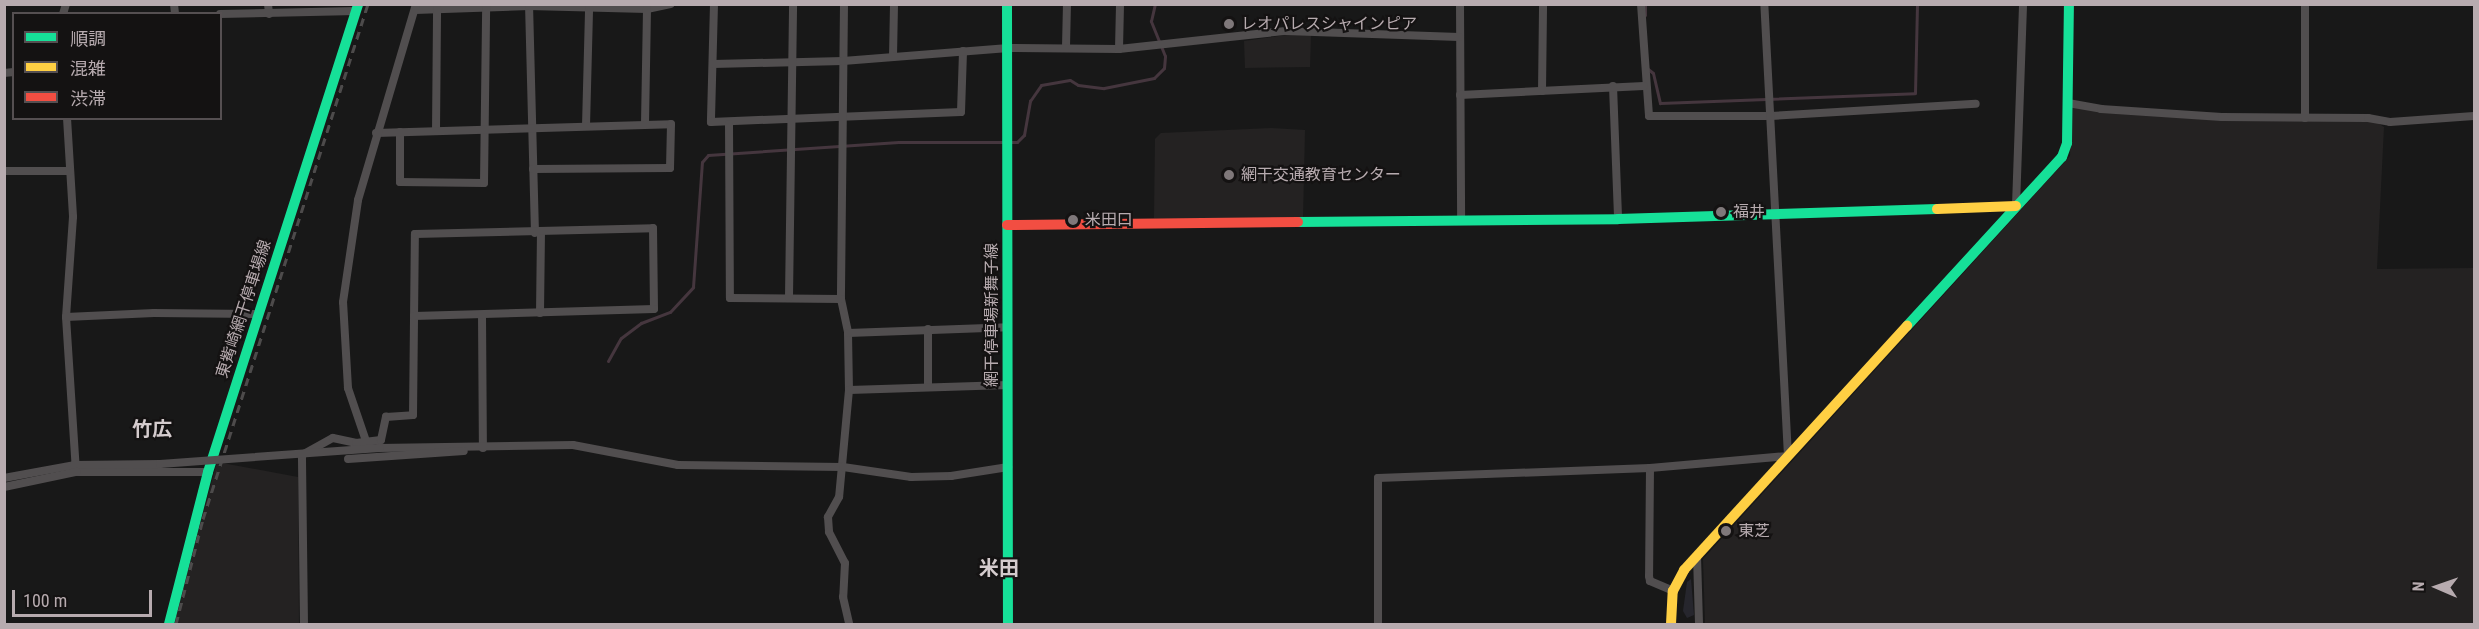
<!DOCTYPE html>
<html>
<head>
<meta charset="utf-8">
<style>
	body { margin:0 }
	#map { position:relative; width:2479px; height:629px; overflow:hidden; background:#181818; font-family:"Roboto Condensed","Noto Sans JP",sans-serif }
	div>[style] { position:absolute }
	.built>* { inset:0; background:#242222 }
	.green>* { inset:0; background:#26262d }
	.stream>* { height:3px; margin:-1.5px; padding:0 1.5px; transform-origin:1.5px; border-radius:1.5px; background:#45363e }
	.street>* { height:8px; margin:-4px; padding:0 4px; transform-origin:4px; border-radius:4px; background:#514e4f }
	.fast>* { height:10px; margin:-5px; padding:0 5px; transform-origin:5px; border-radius:5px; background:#16e098 }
	.slow>* { height:10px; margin:-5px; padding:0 5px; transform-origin:5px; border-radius:5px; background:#ffcf43 }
	.jam>* { height:10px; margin:-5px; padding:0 5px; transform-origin:5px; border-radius:5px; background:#f24e42 }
	.rail>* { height:3px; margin-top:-1.5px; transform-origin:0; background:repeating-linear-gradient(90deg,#4d4b4b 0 8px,transparent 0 14px) }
	.street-bridge>* { height:8px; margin:-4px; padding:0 4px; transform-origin:4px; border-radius:4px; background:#514e4f }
	.dots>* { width:16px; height:16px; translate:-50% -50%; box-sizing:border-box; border:3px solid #141212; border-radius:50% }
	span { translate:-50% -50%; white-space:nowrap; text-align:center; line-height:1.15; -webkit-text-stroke:4.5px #141212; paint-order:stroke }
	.poi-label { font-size:16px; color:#b7abaf }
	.left { translate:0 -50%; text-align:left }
	.street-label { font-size:16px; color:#b7abaf }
	.quarter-label { font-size:20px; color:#d4cbcd; font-weight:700 }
	.frame { position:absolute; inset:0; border:6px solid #b7abaf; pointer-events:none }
	.legend { position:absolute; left:12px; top:12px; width:210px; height:108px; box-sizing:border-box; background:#141212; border:2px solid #554f51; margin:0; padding:8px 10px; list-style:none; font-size:18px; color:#b7abaf }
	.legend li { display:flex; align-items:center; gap:12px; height:30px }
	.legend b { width:30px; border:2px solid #554f51 }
	.north { position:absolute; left:2407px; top:557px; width:60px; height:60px; -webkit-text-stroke:4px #141212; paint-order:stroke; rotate:272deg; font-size:16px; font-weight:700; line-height:24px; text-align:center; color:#b7abaf }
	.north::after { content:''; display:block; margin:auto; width:21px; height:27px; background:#b7abaf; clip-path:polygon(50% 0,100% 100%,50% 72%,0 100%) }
	.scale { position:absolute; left:12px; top:590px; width:140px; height:27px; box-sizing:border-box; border:3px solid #b7abaf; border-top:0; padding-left:8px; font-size:18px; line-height:21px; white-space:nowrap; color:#b7abaf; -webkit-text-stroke:4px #141212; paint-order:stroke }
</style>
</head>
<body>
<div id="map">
	<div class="built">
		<div style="clip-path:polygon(1286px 35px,1311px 35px,1310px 67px,1245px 68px,1244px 41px)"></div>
		<div style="clip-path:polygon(2071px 106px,2376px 122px,2384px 127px,2377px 269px,2474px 268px,2474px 624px,1705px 624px,1703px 559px,2070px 156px)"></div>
		<div style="clip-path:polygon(1271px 128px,1305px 130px,1303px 218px,1154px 218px,1155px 139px,1161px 133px)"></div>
		<div style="clip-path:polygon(217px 462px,298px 477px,299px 624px,173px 624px)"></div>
	</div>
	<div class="green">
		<div style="clip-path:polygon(1691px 579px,1694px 615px,1687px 618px,1683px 611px,1687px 582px)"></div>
	</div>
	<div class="stream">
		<div style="left:1645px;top:4px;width:11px;rotate:90deg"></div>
		<div style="left:1648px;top:69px;width:6px;rotate:39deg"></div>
		<div style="left:1653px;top:73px;width:31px;rotate:77deg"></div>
		<div style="left:1660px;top:103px;width:255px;rotate:-2.2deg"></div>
		<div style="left:1915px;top:93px;width:89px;rotate:-88.7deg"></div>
		<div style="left:608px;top:361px;width:26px;rotate:-61deg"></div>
		<div style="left:621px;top:338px;width:25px;rotate:-37deg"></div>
		<div style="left:641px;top:323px;width:31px;rotate:-21deg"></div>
		<div style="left:670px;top:312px;width:34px;rotate:-47deg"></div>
		<div style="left:693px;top:287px;width:125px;rotate:-85.9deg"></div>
		<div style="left:702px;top:162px;width:9px;rotate:-49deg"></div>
		<div style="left:708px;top:155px;width:191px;rotate:-3.9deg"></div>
		<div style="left:899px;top:142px;width:118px"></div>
		<div style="left:1017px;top:142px;width:10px;rotate:-45deg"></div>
		<div style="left:1024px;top:135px;width:35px;rotate:-80deg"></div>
		<div style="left:1030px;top:101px;width:19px;rotate:-55deg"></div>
		<div style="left:1041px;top:85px;width:29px;rotate:-10deg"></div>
		<div style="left:1070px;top:80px;width:9px;rotate:32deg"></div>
		<div style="left:1078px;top:85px;width:26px;rotate:7deg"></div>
		<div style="left:1104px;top:88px;width:51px;rotate:-11.3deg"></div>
		<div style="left:1154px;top:78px;width:14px;rotate:-45deg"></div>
		<div style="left:1164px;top:68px;width:12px;rotate:-85deg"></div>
		<div style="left:1165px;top:56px;width:38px;rotate:-112deg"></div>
		<div style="left:1151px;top:21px;width:17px;rotate:-77deg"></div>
	</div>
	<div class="street">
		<div style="left:174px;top:4px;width:10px;rotate:84deg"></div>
		<div style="left:268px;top:4px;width:10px;rotate:84deg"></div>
		<div style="left:529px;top:4px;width:229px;rotate:88.5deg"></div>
		<div style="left:714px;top:4px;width:118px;rotate:91.5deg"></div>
		<div style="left:711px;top:122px;width:250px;rotate:-2.3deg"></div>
		<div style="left:961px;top:112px;width:61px;rotate:-88.1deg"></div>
		<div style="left:844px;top:4px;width:295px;rotate:90.6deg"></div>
		<div style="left:841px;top:299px;width:35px;rotate:78deg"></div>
		<div style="left:848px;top:333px;width:57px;rotate:89deg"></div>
		<div style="left:849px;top:390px;width:107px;rotate:95.3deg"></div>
		<div style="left:839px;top:497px;width:23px;rotate:119deg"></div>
		<div style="left:828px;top:517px;width:15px;rotate:86deg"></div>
		<div style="left:829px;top:532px;width:35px;rotate:63deg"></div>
		<div style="left:845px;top:563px;width:34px;rotate:93deg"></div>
		<div style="left:843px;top:597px;width:28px;rotate:77deg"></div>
		<div style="left:1460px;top:4px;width:217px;rotate:89.7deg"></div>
		<div style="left:1641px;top:4px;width:112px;rotate:85.9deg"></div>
		<div style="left:1649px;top:116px;width:122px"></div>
		<div style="left:1771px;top:116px;width:205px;rotate:-3.4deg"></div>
		<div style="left:415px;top:10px;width:114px;rotate:-2deg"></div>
		<div style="left:529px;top:6px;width:118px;rotate:1.5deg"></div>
		<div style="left:647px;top:9px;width:24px;rotate:-12deg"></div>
		<div style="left:63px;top:14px;width:10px;rotate:-73deg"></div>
		<div style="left:220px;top:14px;width:136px;rotate:-1.3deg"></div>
		<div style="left:1066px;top:47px;width:43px;rotate:-88.7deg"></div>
		<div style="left:1119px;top:49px;width:168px;rotate:-6.2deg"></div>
		<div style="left:1286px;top:31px;width:173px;rotate:2deg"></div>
		<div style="left:893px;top:57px;width:53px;rotate:-88.9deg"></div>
		<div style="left:713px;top:64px;width:130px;rotate:-1.3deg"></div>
		<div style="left:843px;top:61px;width:166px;rotate:-4.5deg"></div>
		<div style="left:1008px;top:48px;width:111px;rotate:0.5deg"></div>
		<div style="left:1119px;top:49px;width:45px;rotate:-88.7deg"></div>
		<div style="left:4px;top:73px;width:10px;rotate:-6deg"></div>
		<div style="left:1613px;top:86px;width:133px;rotate:87.8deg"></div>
		<div style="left:1542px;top:91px;width:87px;rotate:-89.3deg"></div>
		<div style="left:1460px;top:95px;width:184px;rotate:-2.8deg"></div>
		<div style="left:2068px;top:103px;width:34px;rotate:10deg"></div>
		<div style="left:2101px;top:109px;width:121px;rotate:3.8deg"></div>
		<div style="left:2222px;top:117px;width:146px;rotate:0.4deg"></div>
		<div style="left:2368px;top:118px;width:22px;rotate:10deg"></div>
		<div style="left:2390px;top:122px;width:84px;rotate:-4.1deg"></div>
		<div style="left:67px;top:118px;width:99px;rotate:86.5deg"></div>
		<div style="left:73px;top:217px;width:100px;rotate:94deg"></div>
		<div style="left:66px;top:317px;width:155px;rotate:86.3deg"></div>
		<div style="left:76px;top:472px;width:132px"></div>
		<div style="left:2305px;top:118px;width:114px;rotate:-90deg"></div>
		<div style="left:645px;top:124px;width:115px;rotate:-89deg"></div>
		<div style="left:729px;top:124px;width:174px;rotate:89.7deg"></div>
		<div style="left:730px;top:298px;width:111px;rotate:0.5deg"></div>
		<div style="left:586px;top:126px;width:118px;rotate:-88.5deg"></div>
		<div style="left:436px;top:131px;width:122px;rotate:-89.5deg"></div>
		<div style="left:400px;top:132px;width:50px;rotate:90deg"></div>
		<div style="left:400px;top:182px;width:84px;rotate:0.7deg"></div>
		<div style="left:484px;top:183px;width:176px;rotate:-89.3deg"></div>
		<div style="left:376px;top:133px;width:295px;rotate:-1.7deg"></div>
		<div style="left:671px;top:124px;width:44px;rotate:91.3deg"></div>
		<div style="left:670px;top:168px;width:137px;rotate:179.6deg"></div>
		<div style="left:4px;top:171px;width:66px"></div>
		<div style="left:2016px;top:206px;width:202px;rotate:-88deg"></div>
		<div style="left:789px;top:297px;width:293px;rotate:-89.2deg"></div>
		<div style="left:540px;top:313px;width:80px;rotate:-89.3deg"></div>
		<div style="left:482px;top:316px;width:132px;rotate:89.6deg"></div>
		<div style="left:66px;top:317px;width:88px;rotate:-2.6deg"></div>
		<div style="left:154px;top:313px;width:104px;rotate:0.6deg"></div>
		<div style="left:848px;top:333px;width:160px;rotate:-2.1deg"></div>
		<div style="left:928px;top:387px;width:58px;rotate:-90deg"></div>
		<div style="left:849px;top:390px;width:159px;rotate:-1.8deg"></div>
		<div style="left:366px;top:441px;width:56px;rotate:-108.8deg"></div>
		<div style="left:348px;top:388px;width:86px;rotate:-93.3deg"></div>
		<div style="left:343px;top:302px;width:103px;rotate:-81.6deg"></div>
		<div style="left:358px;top:200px;width:204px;rotate:-73.5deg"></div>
		<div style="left:379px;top:448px;width:194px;rotate:-0.9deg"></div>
		<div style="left:573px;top:445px;width:107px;rotate:10.8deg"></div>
		<div style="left:678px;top:465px;width:165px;rotate:0.7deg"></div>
		<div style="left:843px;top:467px;width:69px;rotate:8.4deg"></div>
		<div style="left:911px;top:477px;width:40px;rotate:-1.4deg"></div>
		<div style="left:951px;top:476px;width:58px;rotate:-9deg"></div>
		<div style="left:348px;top:459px;width:116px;rotate:-3.9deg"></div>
		<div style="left:1650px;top:468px;width:108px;rotate:90.5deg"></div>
		<div style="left:1649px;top:576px;width:5px;rotate:79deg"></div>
		<div style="left:1650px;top:581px;width:25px;rotate:23deg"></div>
		<div style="left:4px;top:478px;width:71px;rotate:-10.5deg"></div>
		<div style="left:74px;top:465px;width:86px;rotate:-0.7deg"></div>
		<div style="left:4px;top:487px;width:74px;rotate:-11.8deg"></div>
		<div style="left:1697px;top:556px;width:68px;rotate:88.3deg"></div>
		<div style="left:304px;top:624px;width:169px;rotate:-90.7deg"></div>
		<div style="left:302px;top:455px;width:35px;rotate:-29deg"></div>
		<div style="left:333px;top:438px;width:24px;rotate:12deg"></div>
		<div style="left:356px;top:443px;width:25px;rotate:-7deg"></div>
		<div style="left:381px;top:440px;width:24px;rotate:-78deg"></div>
		<div style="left:386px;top:417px;width:27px;rotate:-4deg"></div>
		<div style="left:413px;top:415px;width:181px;rotate:-89.4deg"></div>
		<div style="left:415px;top:234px;width:238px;rotate:-1.4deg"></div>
		<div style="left:653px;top:228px;width:81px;rotate:89.3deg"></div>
		<div style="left:654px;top:309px;width:240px;rotate:178.3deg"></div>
		<div style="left:1378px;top:624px;width:146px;rotate:-90deg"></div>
		<div style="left:1378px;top:478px;width:272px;rotate:-2.1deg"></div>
		<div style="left:1650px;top:468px;width:139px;rotate:-5deg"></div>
		<div style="left:1788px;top:456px;width:453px;rotate:-93deg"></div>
	</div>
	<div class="fast">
		<div style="left:1007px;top:4px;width:620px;rotate:89.91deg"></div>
		<div style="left:1298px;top:222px;width:320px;rotate:-0.5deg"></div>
		<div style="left:1618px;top:219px;width:319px;rotate:-1.8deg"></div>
		<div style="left:1907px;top:326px;width:229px;rotate:-47.5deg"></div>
		<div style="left:2062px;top:157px;width:15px;rotate:-70deg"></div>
		<div style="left:2067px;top:143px;width:139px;rotate:-89.2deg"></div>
		<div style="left:169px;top:624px;width:157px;rotate:-75.6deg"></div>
		<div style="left:208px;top:472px;width:491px;rotate:-72.2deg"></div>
	</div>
	<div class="slow">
		<div style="left:1937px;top:209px;width:79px;rotate:-2.2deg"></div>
		<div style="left:1671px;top:624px;width:33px;rotate:-87deg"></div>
		<div style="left:1673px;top:591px;width:24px;rotate:-62deg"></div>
		<div style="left:1684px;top:570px;width:331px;rotate:-47.6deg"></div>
	</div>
	<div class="jam">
		<div style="left:1007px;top:225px;width:291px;rotate:-0.6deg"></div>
	</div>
	<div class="rail">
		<div style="left:176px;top:624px;width:108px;rotate:-75.6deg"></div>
		<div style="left:203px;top:519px;width:541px;rotate:-72.24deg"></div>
	</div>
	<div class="street-bridge">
		<div style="left:160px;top:464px;width:220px;rotate:-4.2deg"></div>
	</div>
	<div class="dots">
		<div style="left:1229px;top:24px;background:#7f787a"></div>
		<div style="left:1229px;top:175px;background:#7f787a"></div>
		<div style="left:1721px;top:212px;background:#7f787a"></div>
		<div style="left:1073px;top:220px;background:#7f787a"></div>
		<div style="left:1726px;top:531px;background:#7f787a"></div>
	</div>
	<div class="poi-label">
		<span class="left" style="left:1241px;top:24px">レオパレスシャインピア</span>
		<span class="left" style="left:1241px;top:175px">網干交通教育センター</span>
		<span class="left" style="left:1733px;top:212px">福井</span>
		<span class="left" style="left:1085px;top:220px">米田口</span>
		<span class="left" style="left:1738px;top:531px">東芝</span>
	</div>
	<div class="street-label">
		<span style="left:244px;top:309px;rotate:-72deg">東觜崎網干停車場線</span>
		<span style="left:992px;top:315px;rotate:-90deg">網干停車場新舞子線</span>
	</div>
	<div class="quarter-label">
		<span style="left:152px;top:429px">竹広</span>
		<span style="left:999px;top:568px">米田</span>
	</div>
	<div class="frame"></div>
	<ul class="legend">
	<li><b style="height:8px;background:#16e098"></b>順調</li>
	<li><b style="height:8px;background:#ffcf43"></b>混雑</li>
	<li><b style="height:8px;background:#f24e42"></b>渋滞</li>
	</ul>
	<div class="north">N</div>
	<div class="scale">100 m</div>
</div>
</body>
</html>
